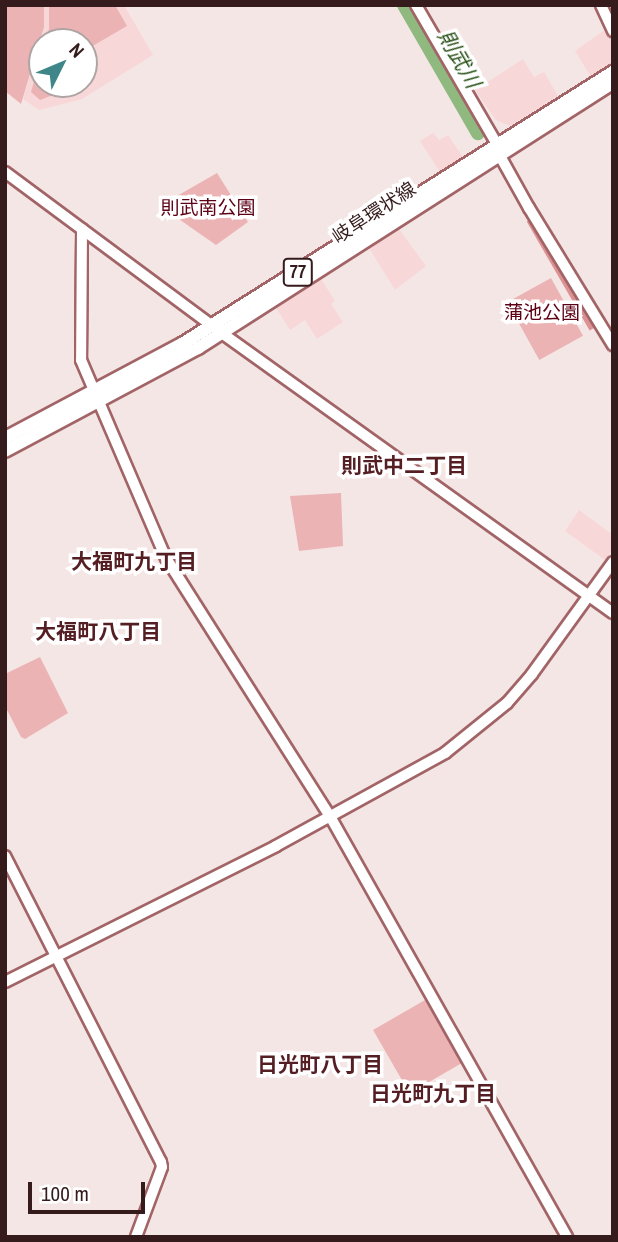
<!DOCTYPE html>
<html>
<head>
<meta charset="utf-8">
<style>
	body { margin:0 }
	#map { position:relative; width:618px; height:1242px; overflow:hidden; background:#f5e6e6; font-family:"Archivo Narrow","Noto Sans JP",sans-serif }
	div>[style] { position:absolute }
	.built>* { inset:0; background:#f8d7d8 }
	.green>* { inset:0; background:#ebb3b4; transform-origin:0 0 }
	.forest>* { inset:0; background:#dd9193; transform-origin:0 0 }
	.river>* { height:14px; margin:-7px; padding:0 7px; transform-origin:7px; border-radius:7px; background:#8fb97f }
	.roads { filter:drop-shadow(2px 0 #a26466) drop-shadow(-2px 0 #a26466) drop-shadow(0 2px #a26466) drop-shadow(0 -2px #a26466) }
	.secondary>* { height:10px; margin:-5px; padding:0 5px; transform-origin:5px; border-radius:5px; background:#fff }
	.primary>* { height:12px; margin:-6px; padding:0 6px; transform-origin:6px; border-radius:6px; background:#fff }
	span { translate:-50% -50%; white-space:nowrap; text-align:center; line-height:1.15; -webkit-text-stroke:7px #fff; paint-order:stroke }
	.shield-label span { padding:2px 5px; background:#fff; border:2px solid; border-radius:5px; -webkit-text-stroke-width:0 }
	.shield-label { font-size:18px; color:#351b1c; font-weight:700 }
	.park-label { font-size:19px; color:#5d0015 }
	.street-label { font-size:19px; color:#351b1c }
	.water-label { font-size:21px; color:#275015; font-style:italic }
	.neighbourhood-label { font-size:21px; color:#541e23; font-weight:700 }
	.frame { position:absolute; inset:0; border:7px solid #351b1c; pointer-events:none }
	.north { position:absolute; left:28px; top:28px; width:70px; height:70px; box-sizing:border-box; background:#fff; border:2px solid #aea4a4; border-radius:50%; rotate:47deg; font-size:19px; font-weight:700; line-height:28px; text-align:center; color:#351b1c }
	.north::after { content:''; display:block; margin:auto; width:24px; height:32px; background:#3e8688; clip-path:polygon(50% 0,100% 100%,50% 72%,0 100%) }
	.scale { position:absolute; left:28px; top:1182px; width:117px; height:32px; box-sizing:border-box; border:4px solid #351b1c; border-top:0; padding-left:9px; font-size:21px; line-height:24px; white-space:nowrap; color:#351b1c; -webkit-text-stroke:5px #fff; paint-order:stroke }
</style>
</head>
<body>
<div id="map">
	<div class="built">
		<div style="clip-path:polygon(evenodd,44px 5px,124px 5px,153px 55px,82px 99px,39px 110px,23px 99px,44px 27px,44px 5px,42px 42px,84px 42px,84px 84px,42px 84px,42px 42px)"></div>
		<div style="clip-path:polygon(606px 29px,613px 42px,613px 63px,591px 77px,575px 51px)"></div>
		<div style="clip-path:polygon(523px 59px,534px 77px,544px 72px,558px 96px,510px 126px,496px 120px,475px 90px)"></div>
		<div style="clip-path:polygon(433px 133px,439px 140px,448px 135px,463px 157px,440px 172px,420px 141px)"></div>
		<div style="clip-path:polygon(399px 229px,426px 266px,395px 290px,369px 248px)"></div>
		<div style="clip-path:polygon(321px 279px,335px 301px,331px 304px,343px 322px,317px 339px,305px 320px,290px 330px,276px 308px)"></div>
		<div style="clip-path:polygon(579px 510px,613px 535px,613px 549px,605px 560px,565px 531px)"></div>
	</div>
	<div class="green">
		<div style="clip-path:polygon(5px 5px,44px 5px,44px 27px,21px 104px,5px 91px)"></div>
		<div style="clip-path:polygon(49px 5px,115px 5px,127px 26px,84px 51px,84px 42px,45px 42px,49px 29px)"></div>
		<div style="clip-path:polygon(42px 53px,42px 84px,81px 84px,40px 100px,31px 92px)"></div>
		<div style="clip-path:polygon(217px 173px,248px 222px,216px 245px,163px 208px,163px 204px)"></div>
		<div style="left:551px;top:278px;width:66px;height:50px;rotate:61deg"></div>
		<div style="clip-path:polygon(341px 493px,343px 546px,299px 551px,290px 496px)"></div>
		<div style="clip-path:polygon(40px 657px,68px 713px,25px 739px,21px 737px,5px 706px,5px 674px)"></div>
		<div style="left:425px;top:1000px;width:73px;height:60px;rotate:60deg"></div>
	</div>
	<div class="forest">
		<div style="left:531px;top:219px;width:126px;height:5px;rotate:60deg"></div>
	</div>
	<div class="river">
		<div style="left:404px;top:5px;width:148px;rotate:60deg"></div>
	</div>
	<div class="roads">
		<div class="secondary">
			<div style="left:416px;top:5px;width:161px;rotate:59.8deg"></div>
			<div style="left:497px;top:144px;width:12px;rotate:76deg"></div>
			<div style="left:500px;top:156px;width:60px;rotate:60.9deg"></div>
			<div style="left:529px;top:208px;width:161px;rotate:58.5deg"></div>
			<div style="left:601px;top:5px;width:29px;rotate:65deg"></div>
			<div style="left:5px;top:172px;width:258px;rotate:36.6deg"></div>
			<div style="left:212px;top:326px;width:493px;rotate:35.6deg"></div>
			<div style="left:82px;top:229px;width:131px;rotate:90.4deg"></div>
			<div style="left:81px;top:360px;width:215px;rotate:66.8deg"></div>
			<div style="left:166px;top:558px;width:308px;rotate:57.6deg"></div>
			<div style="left:331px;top:818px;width:481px;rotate:60.6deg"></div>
			<div style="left:5px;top:856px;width:343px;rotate:63deg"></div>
			<div style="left:161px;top:1162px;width:5px;rotate:79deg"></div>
			<div style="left:162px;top:1167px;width:75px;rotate:110.4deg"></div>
			<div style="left:5px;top:982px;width:303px;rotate:-26.6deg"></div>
			<div style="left:276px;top:846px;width:193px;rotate:-28.8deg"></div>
			<div style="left:445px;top:753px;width:80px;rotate:-38.9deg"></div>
			<div style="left:507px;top:703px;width:38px;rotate:-49deg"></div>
			<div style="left:532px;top:674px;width:138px;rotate:-54.1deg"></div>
		</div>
		<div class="primary">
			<div style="left:5px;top:438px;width:200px;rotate:-28deg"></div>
			<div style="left:182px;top:344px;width:510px;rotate:-32.26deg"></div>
			<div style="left:5px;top:451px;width:219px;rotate:-28.1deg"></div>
			<div style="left:198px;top:348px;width:492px;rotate:-32.6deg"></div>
		</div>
	</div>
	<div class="shield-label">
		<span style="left:298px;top:272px">77</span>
	</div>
	<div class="park-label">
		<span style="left:208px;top:208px">則武南公園</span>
		<span style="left:542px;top:313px">蒲池公園</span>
	</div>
	<div class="street-label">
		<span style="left:374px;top:213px;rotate:-33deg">岐阜環状線</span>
	</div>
	<div class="water-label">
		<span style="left:459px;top:59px;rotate:60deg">則武川</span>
	</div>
	<div class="neighbourhood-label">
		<span style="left:404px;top:466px">則武中二丁目</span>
		<span style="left:134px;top:562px">大福町九丁目</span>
		<span style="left:98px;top:632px">大福町八丁目</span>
		<span style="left:320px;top:1065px">日光町八丁目</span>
		<span style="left:433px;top:1094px">日光町九丁目</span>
	</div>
	<div class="frame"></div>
	<div class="north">N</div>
	<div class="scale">100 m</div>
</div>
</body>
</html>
